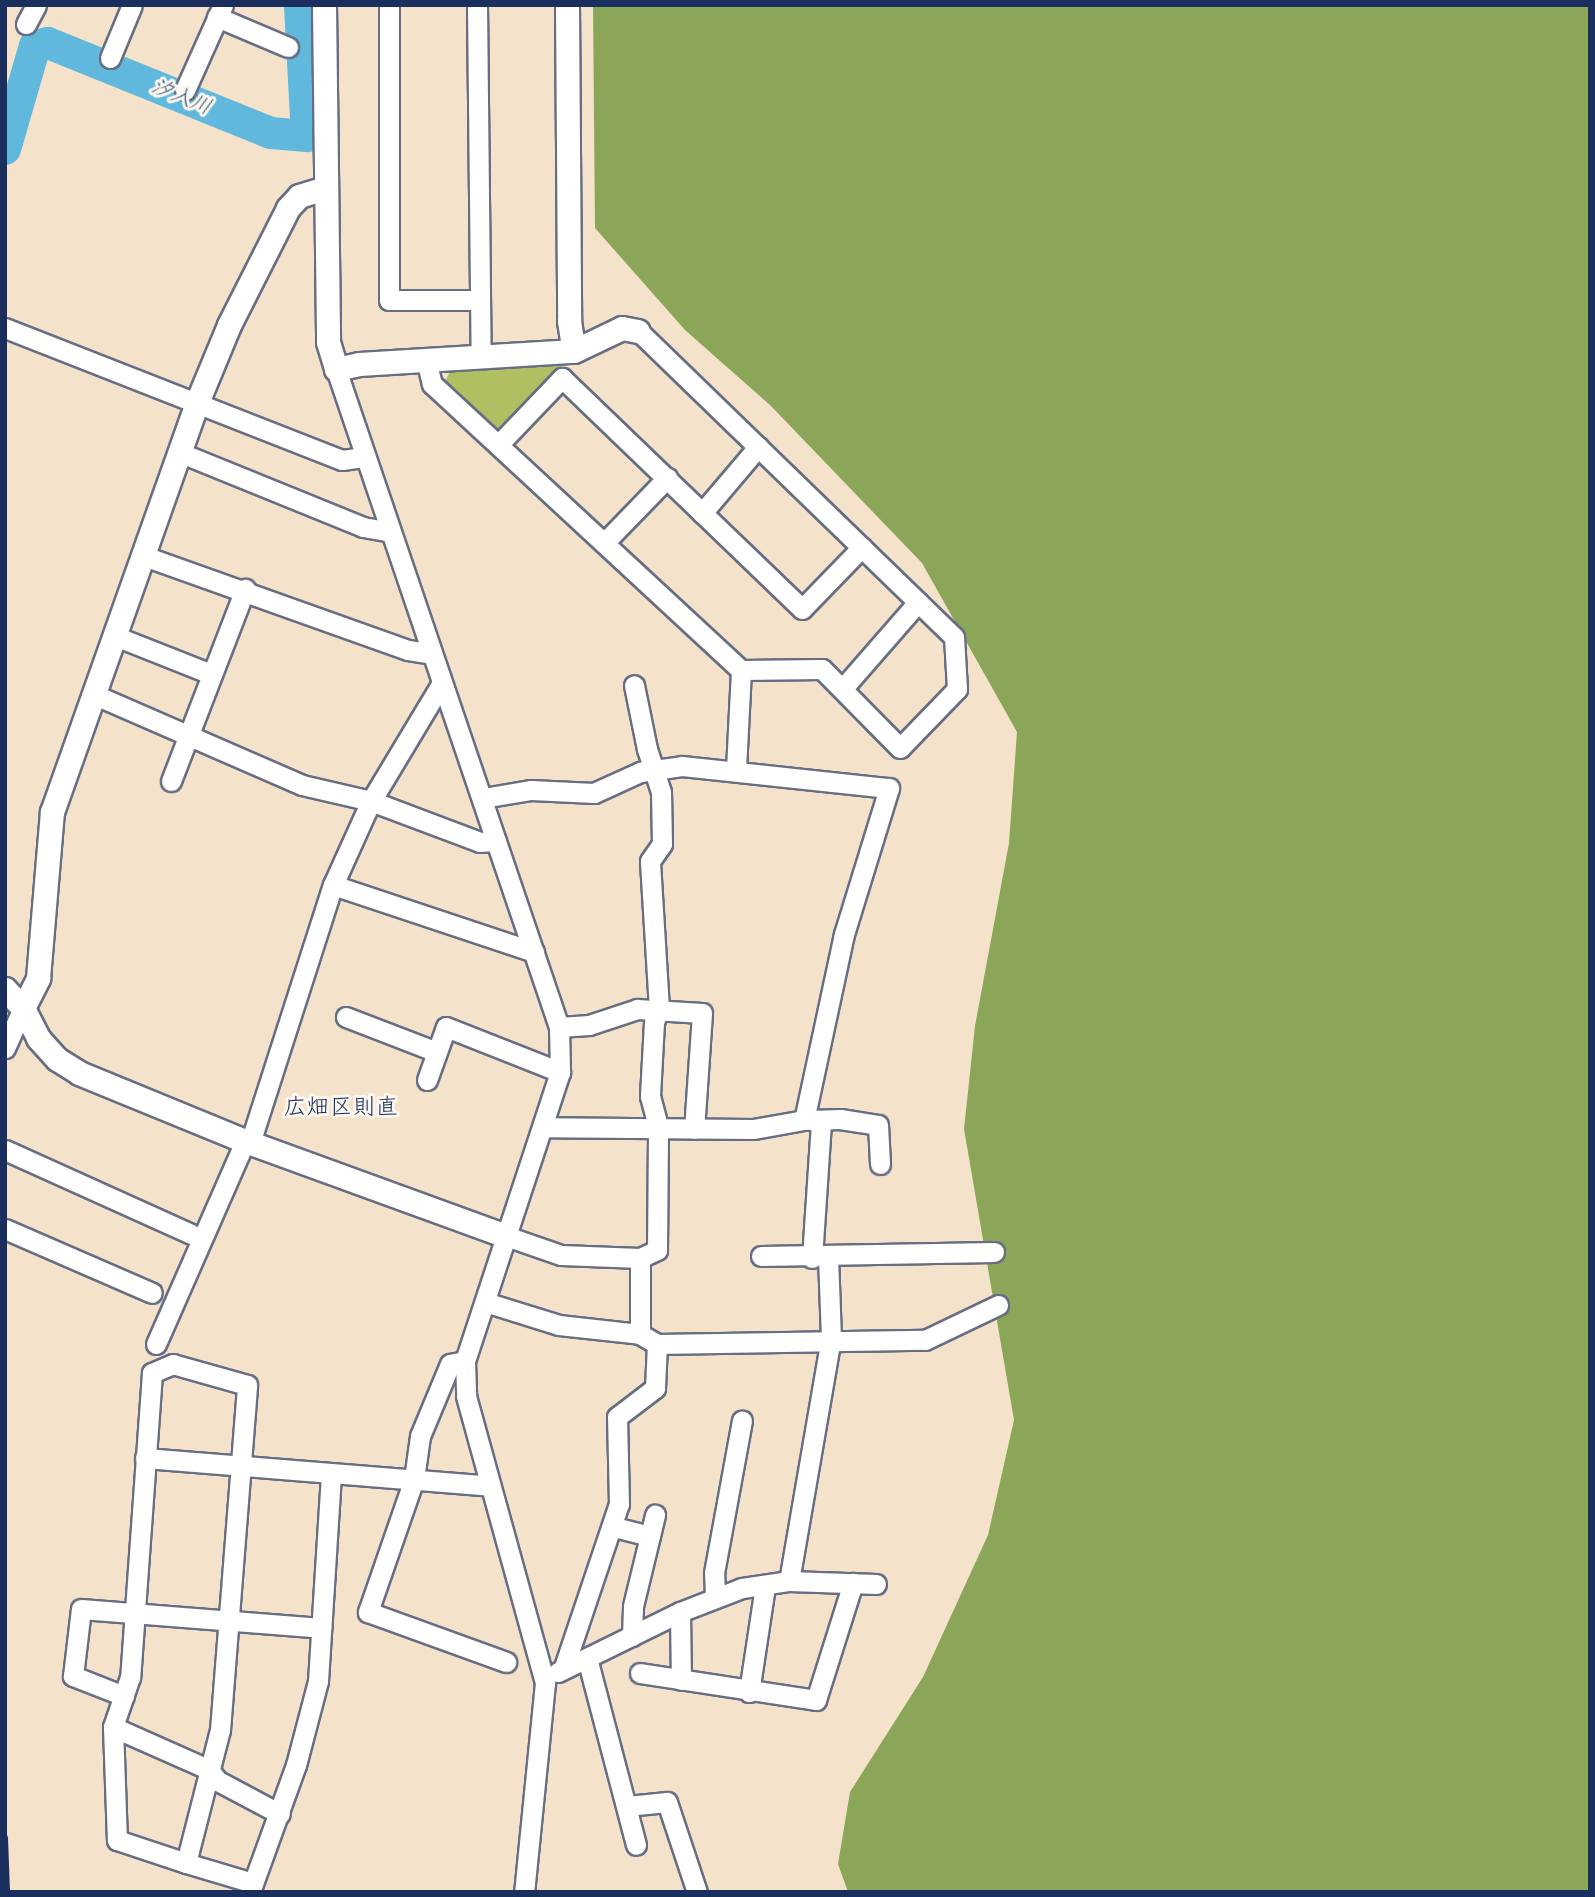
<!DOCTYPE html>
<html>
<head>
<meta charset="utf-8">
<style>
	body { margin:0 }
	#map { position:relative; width:1595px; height:1897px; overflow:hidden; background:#f4e3ca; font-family:"Balsamiq Sans","Klee One",sans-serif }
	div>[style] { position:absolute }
	.green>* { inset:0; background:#afbf62 }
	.forest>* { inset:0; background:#8ba658 }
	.river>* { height:32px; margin:-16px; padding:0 16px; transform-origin:16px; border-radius:16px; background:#60b8dd }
	.roads { filter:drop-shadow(2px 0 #676e84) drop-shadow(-2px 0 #676e84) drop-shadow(0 2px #676e84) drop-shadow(0 -2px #676e84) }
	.minor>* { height:19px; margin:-9.5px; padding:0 9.5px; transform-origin:9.5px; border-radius:9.5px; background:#fff }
	.tertiary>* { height:23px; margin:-11.5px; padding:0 11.5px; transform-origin:11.5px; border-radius:11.5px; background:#fff }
	.rail>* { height:5px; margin:-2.5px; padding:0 2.5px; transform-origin:2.5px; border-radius:2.5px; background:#1b2f5e }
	span { translate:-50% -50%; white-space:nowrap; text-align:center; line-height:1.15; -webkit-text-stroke:6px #fbf7ec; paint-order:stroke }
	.water-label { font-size:21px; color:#305884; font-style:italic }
	.quarter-label { font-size:23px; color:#1b2f5e }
	.frame { position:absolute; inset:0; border:7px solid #1b2f5e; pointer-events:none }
</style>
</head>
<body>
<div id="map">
	<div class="green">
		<div style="clip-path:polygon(559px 363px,563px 368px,505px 430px,492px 429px,445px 382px,451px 369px)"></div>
	</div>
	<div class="forest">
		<div style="clip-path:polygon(593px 5px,1590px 5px,1590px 1892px,848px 1892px,838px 1864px,850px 1792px,923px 1677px,988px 1535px,1014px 1420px,964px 1129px,975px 1026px,1009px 843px,1017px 732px,922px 563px,770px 405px,685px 330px,595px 228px)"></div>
	</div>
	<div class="river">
		<div style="left:5px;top:149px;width:107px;rotate:-73.8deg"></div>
		<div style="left:35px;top:46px;width:13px;rotate:-13deg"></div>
		<div style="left:48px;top:43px;width:240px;rotate:22deg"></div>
		<div style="left:271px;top:133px;width:36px;rotate:5deg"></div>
		<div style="left:307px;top:136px;width:131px;rotate:-93.1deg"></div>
	</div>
	<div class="roads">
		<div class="minor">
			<div style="left:389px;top:5px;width:295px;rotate:90deg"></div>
			<div style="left:389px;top:300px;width:89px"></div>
			<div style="left:477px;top:5px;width:353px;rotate:89.4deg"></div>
			<div style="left:217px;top:17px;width:77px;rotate:22.9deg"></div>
			<div style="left:26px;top:24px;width:21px;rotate:-62deg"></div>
			<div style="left:110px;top:58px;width:57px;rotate:-67.5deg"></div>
			<div style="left:185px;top:90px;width:93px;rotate:-65.9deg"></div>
			<div style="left:5px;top:328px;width:362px;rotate:21.4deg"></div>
			<div style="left:342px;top:460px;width:21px;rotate:-8deg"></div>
			<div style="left:426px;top:360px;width:25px;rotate:76deg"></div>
			<div style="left:432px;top:384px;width:421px;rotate:42.8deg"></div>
			<div style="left:741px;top:670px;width:81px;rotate:-0.7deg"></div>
			<div style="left:822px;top:669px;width:111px;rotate:45.4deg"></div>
			<div style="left:900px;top:748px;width:82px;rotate:-46deg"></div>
			<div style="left:957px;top:689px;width:52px;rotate:-93.3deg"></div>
			<div style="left:954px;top:637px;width:440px;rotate:-135.9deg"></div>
			<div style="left:336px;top:369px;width:695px;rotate:71.28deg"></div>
			<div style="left:559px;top:1027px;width:45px;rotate:88.7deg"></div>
			<div style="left:560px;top:1072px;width:304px;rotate:108.2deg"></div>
			<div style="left:465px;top:1361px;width:35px;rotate:88deg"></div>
			<div style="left:466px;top:1396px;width:298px;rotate:74.6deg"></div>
			<div style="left:545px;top:1683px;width:210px;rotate:95.7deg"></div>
			<div style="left:498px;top:445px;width:93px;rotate:-46.3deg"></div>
			<div style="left:562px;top:378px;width:333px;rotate:43.9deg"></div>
			<div style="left:802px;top:609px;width:86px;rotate:-45.9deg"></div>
			<div style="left:181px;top:453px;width:196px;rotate:22.1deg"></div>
			<div style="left:363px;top:527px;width:27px;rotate:10deg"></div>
			<div style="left:702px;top:513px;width:87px;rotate:-49.7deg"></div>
			<div style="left:604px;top:543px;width:91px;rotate:-45.9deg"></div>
			<div style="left:144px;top:556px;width:280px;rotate:19.6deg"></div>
			<div style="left:408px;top:650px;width:24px;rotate:9deg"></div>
			<div style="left:115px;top:636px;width:103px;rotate:21.6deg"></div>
			<div style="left:843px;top:688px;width:114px;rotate:-48.9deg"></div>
			<div style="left:93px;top:694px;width:228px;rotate:23.5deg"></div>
			<div style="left:302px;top:785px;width:71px;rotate:13.1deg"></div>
			<div style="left:371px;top:801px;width:116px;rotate:20.6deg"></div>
			<div style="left:480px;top:842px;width:16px;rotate:-4deg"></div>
			<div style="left:736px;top:769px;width:99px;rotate:-87.1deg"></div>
			<div style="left:171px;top:781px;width:206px;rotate:-68.9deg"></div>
			<div style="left:483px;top:798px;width:49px;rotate:-9.5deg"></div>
			<div style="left:531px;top:790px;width:63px;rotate:2.7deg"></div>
			<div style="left:594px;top:793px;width:51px;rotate:-24.5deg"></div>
			<div style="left:640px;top:772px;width:42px;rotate:-8.1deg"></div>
			<div style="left:682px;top:766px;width:208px;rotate:6.1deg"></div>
			<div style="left:889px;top:788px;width:153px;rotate:107.1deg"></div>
			<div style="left:844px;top:934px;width:190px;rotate:102.1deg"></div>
			<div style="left:804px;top:1120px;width:52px;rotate:170deg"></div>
			<div style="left:753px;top:1129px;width:210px;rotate:-179.5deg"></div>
			<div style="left:333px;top:885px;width:212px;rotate:18.4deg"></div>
			<div style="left:346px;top:1017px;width:97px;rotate:21deg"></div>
			<div style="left:559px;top:1027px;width:30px;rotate:-4deg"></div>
			<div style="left:589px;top:1025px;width:51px;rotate:-18.4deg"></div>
			<div style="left:637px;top:1009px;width:65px;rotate:3.5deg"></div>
			<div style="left:702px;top:1013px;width:116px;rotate:93.9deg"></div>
			<div style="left:5px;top:1048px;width:44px;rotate:-65.8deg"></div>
			<div style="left:427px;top:1080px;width:56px;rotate:-70.3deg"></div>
			<div style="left:446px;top:1027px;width:123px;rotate:21.5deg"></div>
			<div style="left:810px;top:1120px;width:30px;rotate:-2deg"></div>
			<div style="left:840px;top:1119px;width:38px;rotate:9deg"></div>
			<div style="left:878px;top:1125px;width:39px;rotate:87deg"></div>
			<div style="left:250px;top:1143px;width:271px;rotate:-72.2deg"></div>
			<div style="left:333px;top:885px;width:92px;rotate:-65.7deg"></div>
			<div style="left:371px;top:801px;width:138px;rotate:-59deg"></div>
			<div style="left:5px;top:1150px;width:204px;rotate:24.3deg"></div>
			<div style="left:5px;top:1229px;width:160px;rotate:23.5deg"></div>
			<div style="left:506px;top:1236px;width:58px;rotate:19.1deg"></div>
			<div style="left:561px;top:1255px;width:79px;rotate:2.2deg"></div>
			<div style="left:761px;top:1256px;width:233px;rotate:-1deg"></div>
			<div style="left:812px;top:1258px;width:137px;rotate:-86.2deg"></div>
			<div style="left:485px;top:1302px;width:77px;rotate:17.3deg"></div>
			<div style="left:559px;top:1325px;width:81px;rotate:6.3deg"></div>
			<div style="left:156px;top:1344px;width:222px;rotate:-66.3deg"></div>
			<div style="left:657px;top:1344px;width:268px;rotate:-0.9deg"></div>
			<div style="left:925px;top:1340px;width:81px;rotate:-25.6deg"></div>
			<div style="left:465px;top:1361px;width:15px;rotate:169deg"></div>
			<div style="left:450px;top:1364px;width:78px;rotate:112.6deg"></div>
			<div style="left:420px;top:1436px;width:43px;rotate:97.9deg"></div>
			<div style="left:414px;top:1479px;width:141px;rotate:109.1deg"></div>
			<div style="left:368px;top:1612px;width:147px;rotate:19.9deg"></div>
			<div style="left:145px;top:1458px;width:346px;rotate:4.6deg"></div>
			<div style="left:614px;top:1527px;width:37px;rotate:14deg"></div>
			<div style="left:789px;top:1581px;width:247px;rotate:-80.2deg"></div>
			<div style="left:831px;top:1338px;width:80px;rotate:-92.1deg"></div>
			<div style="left:715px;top:1597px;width:24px;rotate:-92deg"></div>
			<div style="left:714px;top:1573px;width:155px;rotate:-79.6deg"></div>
			<div style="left:680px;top:1612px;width:68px;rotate:89.2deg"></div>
			<div style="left:632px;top:1636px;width:30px;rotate:-88deg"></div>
			<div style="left:633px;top:1606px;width:94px;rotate:-76.4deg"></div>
			<div style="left:587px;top:1658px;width:193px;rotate:75.3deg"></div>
			<div style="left:564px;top:1667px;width:172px;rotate:-71.4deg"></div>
			<div style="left:619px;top:1504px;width:87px;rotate:-91.3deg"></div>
			<div style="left:617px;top:1417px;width:48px;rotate:-37.3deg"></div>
			<div style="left:655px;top:1388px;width:44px;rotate:-87.4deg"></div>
			<div style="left:657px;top:1344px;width:20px;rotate:-150deg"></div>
			<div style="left:640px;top:1334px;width:76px;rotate:-90deg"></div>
			<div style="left:640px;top:1258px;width:19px;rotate:-25deg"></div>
			<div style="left:657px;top:1250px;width:124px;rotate:-89.5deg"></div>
			<div style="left:658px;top:1126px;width:31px;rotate:-105deg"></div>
			<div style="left:650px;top:1096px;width:74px;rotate:-86.9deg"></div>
			<div style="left:654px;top:1022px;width:14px;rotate:-69deg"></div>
			<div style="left:659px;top:1009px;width:148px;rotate:-93.5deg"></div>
			<div style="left:650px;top:861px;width:21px;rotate:-55deg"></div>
			<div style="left:662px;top:844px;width:52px;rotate:-91.1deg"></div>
			<div style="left:661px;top:792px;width:45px;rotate:-108deg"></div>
			<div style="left:647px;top:749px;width:65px;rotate:-101.5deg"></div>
			<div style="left:558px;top:1672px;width:136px;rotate:-26.2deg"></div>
			<div style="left:680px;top:1612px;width:66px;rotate:-21.2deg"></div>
			<div style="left:742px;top:1588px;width:48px;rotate:-8.5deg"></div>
			<div style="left:789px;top:1581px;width:87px;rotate:2deg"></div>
			<div style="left:640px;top:1673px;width:178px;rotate:8.7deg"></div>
			<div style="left:816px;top:1700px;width:123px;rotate:-72.5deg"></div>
			<div style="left:749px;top:1692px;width:107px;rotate:-81.4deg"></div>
			<div style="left:124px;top:1696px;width:55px;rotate:-158.6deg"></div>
			<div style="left:73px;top:1676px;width:67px;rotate:-83.2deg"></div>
			<div style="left:81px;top:1609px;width:241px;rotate:4.5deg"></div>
			<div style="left:113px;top:1727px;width:104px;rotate:23.9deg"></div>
			<div style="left:208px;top:1769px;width:16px;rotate:50deg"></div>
			<div style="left:218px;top:1781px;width:70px;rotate:28deg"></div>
			<div style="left:627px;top:1806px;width:40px;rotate:-5.7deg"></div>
			<div style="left:667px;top:1802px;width:95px;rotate:71.6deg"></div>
			<div style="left:186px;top:1863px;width:137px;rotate:-75.7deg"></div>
			<div style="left:220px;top:1730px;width:346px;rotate:-85.5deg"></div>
			<div style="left:247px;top:1385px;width:77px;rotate:-164.2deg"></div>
			<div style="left:173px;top:1364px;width:23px;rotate:157deg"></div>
			<div style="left:152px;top:1373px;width:305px;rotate:94.1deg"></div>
			<div style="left:130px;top:1677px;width:53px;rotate:108.8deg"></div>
			<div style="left:113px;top:1727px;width:113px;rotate:88deg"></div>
			<div style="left:117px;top:1840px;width:73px;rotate:18.4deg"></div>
			<div style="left:186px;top:1863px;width:70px;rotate:16.6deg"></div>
			<div style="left:250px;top:1892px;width:135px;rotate:-70.1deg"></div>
			<div style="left:296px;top:1765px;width:87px;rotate:-75.3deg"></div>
			<div style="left:318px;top:1681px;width:208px;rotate:-86.4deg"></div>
		</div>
		<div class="tertiary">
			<div style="left:324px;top:5px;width:337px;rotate:89.3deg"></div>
			<div style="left:328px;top:342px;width:28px;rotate:73deg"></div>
			<div style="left:336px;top:369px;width:24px;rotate:-12deg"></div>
			<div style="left:359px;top:364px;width:215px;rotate:-3.5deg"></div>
			<div style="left:574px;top:351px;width:53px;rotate:-25.6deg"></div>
			<div style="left:622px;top:328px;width:16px;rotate:11deg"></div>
			<div style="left:567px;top:5px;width:316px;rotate:89.6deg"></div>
			<div style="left:569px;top:321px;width:30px;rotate:81deg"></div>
			<div style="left:5px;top:989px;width:26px;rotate:47deg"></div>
			<div style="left:23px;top:1008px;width:34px;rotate:63deg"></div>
			<div style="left:38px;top:1038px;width:28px;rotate:48deg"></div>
			<div style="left:57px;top:1059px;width:26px;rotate:32deg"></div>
			<div style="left:79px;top:1073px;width:179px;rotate:22.3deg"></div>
			<div style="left:245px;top:1141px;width:278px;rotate:20deg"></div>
			<div style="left:23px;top:1008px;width:34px;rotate:-63deg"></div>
			<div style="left:38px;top:978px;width:167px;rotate:-85.2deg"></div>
			<div style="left:52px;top:812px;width:437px;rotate:-70.5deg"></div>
			<div style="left:198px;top:400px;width:81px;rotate:-67.5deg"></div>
			<div style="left:229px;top:325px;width:131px;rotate:-63.2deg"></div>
			<div style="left:288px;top:208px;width:16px;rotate:-47deg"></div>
			<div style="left:299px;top:196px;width:28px;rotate:-17deg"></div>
		</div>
	</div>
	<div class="rail">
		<div style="left:5px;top:1837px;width:55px;rotate:87.9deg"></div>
	</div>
	<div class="water-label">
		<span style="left:181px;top:97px;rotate:22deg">汐入川</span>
	</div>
	<div class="quarter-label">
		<span style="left:341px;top:1107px">広畑区則直</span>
	</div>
	<div class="frame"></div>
</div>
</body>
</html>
